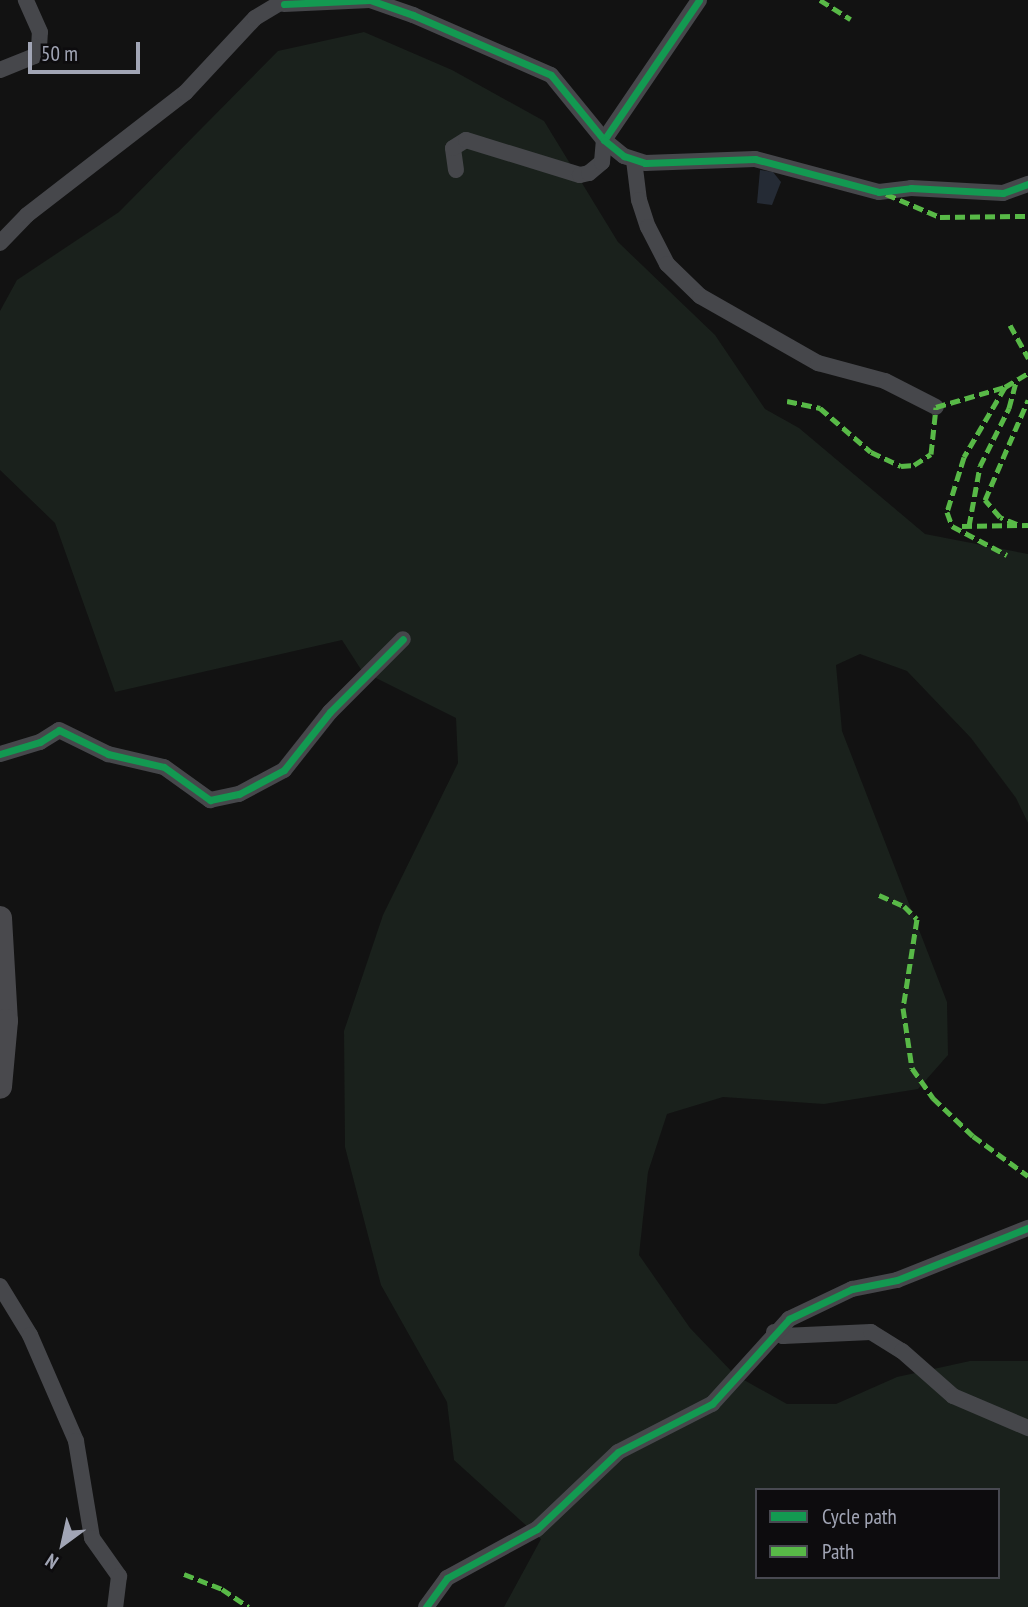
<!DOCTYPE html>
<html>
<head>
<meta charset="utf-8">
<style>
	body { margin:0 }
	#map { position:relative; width:1028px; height:1607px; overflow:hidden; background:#121212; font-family:"PT Sans Narrow",sans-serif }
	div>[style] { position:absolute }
	.green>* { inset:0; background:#1a211c }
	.water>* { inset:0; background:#252b35 }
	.street>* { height:16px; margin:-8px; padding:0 8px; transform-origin:8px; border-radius:8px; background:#46474b }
	.primary>* { height:24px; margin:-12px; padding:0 12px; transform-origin:12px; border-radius:12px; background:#49494d }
	.quiet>* { height:5px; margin-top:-2.5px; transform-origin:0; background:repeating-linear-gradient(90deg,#58b947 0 10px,transparent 0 15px) }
	.cycleway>* { height:7px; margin:-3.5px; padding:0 3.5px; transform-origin:3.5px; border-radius:3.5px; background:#139951 }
	span { translate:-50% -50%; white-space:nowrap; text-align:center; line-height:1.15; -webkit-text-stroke:7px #0d0c0e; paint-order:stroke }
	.legend { position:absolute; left:755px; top:1488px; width:245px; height:91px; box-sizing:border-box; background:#0d0c0e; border:2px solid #484951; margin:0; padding:9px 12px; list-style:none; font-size:21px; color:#a1a5b5 }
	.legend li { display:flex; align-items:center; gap:14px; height:35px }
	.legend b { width:35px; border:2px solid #484951 }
	.north { position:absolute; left:28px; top:1509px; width:70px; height:70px; -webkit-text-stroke:5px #0d0c0e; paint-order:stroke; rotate:213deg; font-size:19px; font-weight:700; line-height:28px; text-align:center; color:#a1a5b5 }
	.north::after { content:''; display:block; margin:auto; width:24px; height:32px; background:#a1a5b5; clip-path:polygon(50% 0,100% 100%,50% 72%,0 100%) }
	.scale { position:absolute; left:28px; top:42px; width:112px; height:32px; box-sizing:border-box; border:4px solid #a1a5b5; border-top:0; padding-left:9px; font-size:21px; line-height:24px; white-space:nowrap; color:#a1a5b5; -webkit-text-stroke:5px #0d0c0e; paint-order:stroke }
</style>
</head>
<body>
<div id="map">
	<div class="green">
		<div style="clip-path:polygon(evenodd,364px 32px,452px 70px,544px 121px,618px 242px,715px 335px,765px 409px,799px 428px,925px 534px,1028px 554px,1028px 823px,1016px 798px,971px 738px,907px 671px,860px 654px,836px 665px,842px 731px,947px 1002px,948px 1055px,918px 1089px,824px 1104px,723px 1097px,667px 1114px,648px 1172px,639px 1255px,690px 1328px,735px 1375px,787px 1404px,836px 1404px,897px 1377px,970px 1361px,1028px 1361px,1028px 1607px,504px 1607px,541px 1539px,454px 1460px,447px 1402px,381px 1285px,345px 1147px,344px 1031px,383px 915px,458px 763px,456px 718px,362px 671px,342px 640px,115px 692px,55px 523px,0 470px,0 311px,17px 280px,119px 212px,278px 51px,364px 32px,757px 1490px,998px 1490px,998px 1577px,757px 1577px,757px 1490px)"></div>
	</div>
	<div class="water">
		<div style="clip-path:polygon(760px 170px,773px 172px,781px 182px,772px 205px,757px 203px)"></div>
	</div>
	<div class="street">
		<div style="left:284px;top:4px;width:86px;rotate:-2.7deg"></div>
		<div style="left:370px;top:0;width:46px;rotate:19.2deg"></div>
		<div style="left:413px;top:15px;width:150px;rotate:23.5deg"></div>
		<div style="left:551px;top:75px;width:84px;rotate:50.8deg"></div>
		<div style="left:604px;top:140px;width:169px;rotate:-55.8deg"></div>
		<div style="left:0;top:70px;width:37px;rotate:-22deg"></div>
		<div style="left:34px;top:56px;width:9px;rotate:-54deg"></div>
		<div style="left:39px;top:49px;width:17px;rotate:-87deg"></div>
		<div style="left:40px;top:32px;width:35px;rotate:-114deg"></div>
		<div style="left:604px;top:140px;width:26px;rotate:39deg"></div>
		<div style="left:624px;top:156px;width:22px;rotate:18deg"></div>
		<div style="left:645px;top:163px;width:110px;rotate:-2.1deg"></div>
		<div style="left:755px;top:159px;width:128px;rotate:14.9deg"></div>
		<div style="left:879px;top:192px;width:32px;rotate:-7deg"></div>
		<div style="left:911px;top:188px;width:92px;rotate:3.1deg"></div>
		<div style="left:1003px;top:193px;width:27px;rotate:-20deg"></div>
		<div style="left:634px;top:160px;width:40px;rotate:82.9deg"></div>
		<div style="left:639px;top:200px;width:28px;rotate:72deg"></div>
		<div style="left:648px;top:227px;width:42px;rotate:62.8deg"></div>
		<div style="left:667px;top:264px;width:46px;rotate:44.1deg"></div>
		<div style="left:700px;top:296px;width:136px;rotate:29.6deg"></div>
		<div style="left:818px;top:363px;width:69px;rotate:15deg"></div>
		<div style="left:885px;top:381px;width:57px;rotate:27deg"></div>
		<div style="left:456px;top:170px;width:22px;rotate:-98deg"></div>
		<div style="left:453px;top:148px;width:15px;rotate:-32deg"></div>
		<div style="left:466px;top:140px;width:119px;rotate:17.1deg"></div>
		<div style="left:580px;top:175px;width:9px;rotate:-13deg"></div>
		<div style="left:589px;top:173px;width:17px;rotate:-40deg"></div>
		<div style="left:602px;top:162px;width:22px;rotate:-85deg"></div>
		<div style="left:0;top:243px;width:39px;rotate:-46deg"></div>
		<div style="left:27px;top:215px;width:200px;rotate:-37.7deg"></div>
		<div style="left:185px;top:93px;width:103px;rotate:-47deg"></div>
		<div style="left:255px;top:18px;width:35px;rotate:-31deg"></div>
		<div style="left:0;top:754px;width:42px;rotate:-16.7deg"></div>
		<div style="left:40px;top:742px;width:22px;rotate:-32deg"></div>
		<div style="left:59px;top:730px;width:55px;rotate:26.1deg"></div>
		<div style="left:108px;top:754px;width:57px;rotate:13.1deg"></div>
		<div style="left:164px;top:767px;width:57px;rotate:35.7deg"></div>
		<div style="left:210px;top:800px;width:30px;rotate:-12deg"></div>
		<div style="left:239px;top:794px;width:51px;rotate:-28.1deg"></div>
		<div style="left:284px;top:770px;width:74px;rotate:-51.6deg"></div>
		<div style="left:330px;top:712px;width:103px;rotate:-45deg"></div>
		<div style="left:0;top:1286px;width:57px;rotate:58.5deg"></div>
		<div style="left:30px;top:1335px;width:116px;rotate:66.5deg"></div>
		<div style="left:76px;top:1441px;width:98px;rotate:80.6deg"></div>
		<div style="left:92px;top:1538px;width:47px;rotate:54.6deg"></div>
		<div style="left:119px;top:1576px;width:31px;rotate:97deg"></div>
		<div style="left:774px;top:1332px;width:10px;rotate:24deg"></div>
		<div style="left:783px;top:1336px;width:88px;rotate:-2.6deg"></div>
		<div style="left:871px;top:1332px;width:36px;rotate:32deg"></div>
		<div style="left:902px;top:1351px;width:68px;rotate:41.4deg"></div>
		<div style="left:953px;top:1396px;width:82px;rotate:23.1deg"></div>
		<div style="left:426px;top:1607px;width:36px;rotate:-54deg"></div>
		<div style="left:447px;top:1578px;width:102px;rotate:-28.6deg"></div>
		<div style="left:537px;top:1529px;width:112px;rotate:-43.5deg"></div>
		<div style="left:618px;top:1452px;width:106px;rotate:-27.1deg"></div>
		<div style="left:712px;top:1404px;width:115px;rotate:-47.8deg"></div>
		<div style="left:789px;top:1319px;width:70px;rotate:-25.5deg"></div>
		<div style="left:852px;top:1289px;width:46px;rotate:-11.3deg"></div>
		<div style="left:897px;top:1280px;width:141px;rotate:-21.7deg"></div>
	</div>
	<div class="primary">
		<div style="left:0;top:918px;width:103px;rotate:86.7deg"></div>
		<div style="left:6px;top:1021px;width:66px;rotate:95.2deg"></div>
	</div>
	<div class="quiet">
		<div style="left:820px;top:0;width:36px;rotate:32deg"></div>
		<div style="left:886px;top:194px;width:59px;rotate:23.1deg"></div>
		<div style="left:940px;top:217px;width:88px;rotate:-0.7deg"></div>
		<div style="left:1010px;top:325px;width:38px;rotate:61deg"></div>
		<div style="left:1005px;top:387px;width:81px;rotate:120.4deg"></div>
		<div style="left:964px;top:457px;width:58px;rotate:107.2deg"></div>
		<div style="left:947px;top:512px;width:15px;rotate:70deg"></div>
		<div style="left:952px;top:526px;width:62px;rotate:27.8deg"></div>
		<div style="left:787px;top:401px;width:34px;rotate:12deg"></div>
		<div style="left:820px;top:408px;width:67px;rotate:40.8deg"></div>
		<div style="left:871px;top:452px;width:33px;rotate:25deg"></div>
		<div style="left:901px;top:466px;width:13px;rotate:-4deg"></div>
		<div style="left:914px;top:465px;width:20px;rotate:-33deg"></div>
		<div style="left:931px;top:454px;width:47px;rotate:-83.9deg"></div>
		<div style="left:936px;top:407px;width:72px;rotate:-16.2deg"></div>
		<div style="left:1005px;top:387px;width:27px;rotate:-31deg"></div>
		<div style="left:1017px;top:524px;width:18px;rotate:-158deg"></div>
		<div style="left:1000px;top:517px;width:23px;rotate:-131deg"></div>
		<div style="left:985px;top:500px;width:109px;rotate:-66.7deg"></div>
		<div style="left:962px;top:526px;width:66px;rotate:-0.9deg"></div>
		<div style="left:969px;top:526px;width:61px;rotate:-79.6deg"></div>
		<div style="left:980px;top:466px;width:65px;rotate:-63.4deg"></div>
		<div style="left:1009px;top:408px;width:30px;rotate:-75deg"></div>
		<div style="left:879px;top:895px;width:27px;rotate:24deg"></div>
		<div style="left:904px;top:906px;width:18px;rotate:45deg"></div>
		<div style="left:917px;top:919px;width:90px;rotate:98.9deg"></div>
		<div style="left:903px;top:1008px;width:61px;rotate:81.5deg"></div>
		<div style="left:912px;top:1068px;width:37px;rotate:55deg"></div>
		<div style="left:933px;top:1098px;width:55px;rotate:43.5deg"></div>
		<div style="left:973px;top:1136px;width:68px;rotate:36deg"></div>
		<div style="left:184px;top:1574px;width:41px;rotate:21.5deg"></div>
		<div style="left:222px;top:1589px;width:32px;rotate:34deg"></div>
	</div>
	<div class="cycleway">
		<div style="left:284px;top:4px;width:86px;rotate:-2.7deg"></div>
		<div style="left:370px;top:0;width:46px;rotate:19.2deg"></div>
		<div style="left:413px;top:15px;width:150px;rotate:23.5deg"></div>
		<div style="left:551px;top:75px;width:84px;rotate:50.8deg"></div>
		<div style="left:604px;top:140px;width:169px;rotate:-55.8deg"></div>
		<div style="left:604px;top:140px;width:26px;rotate:39deg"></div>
		<div style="left:624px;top:156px;width:22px;rotate:18deg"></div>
		<div style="left:645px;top:163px;width:110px;rotate:-2.1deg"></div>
		<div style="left:755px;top:159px;width:128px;rotate:14.9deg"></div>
		<div style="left:879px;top:192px;width:32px;rotate:-7deg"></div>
		<div style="left:911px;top:188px;width:92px;rotate:3.1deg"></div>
		<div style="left:1003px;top:193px;width:27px;rotate:-20deg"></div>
		<div style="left:0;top:754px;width:42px;rotate:-16.7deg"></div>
		<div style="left:40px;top:742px;width:22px;rotate:-32deg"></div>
		<div style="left:59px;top:730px;width:55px;rotate:26.1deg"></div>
		<div style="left:108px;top:754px;width:57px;rotate:13.1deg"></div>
		<div style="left:164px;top:767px;width:57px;rotate:35.7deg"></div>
		<div style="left:210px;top:800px;width:30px;rotate:-12deg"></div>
		<div style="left:239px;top:794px;width:51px;rotate:-28.1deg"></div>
		<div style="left:284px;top:770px;width:74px;rotate:-51.6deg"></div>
		<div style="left:330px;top:712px;width:103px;rotate:-45deg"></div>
		<div style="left:426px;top:1607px;width:36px;rotate:-54deg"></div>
		<div style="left:447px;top:1578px;width:102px;rotate:-28.6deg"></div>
		<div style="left:537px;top:1529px;width:112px;rotate:-43.5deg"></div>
		<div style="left:618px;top:1452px;width:106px;rotate:-27.1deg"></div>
		<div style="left:712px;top:1404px;width:115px;rotate:-47.8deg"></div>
		<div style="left:789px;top:1319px;width:70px;rotate:-25.5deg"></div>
		<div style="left:852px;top:1289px;width:46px;rotate:-11.3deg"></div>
		<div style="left:897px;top:1280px;width:141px;rotate:-21.7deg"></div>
	</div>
	<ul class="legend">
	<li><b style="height:9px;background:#139951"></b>Cycle path</li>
	<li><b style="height:9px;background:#58b947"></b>Path</li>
	</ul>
	<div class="north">N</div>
	<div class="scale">50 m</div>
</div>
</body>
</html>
